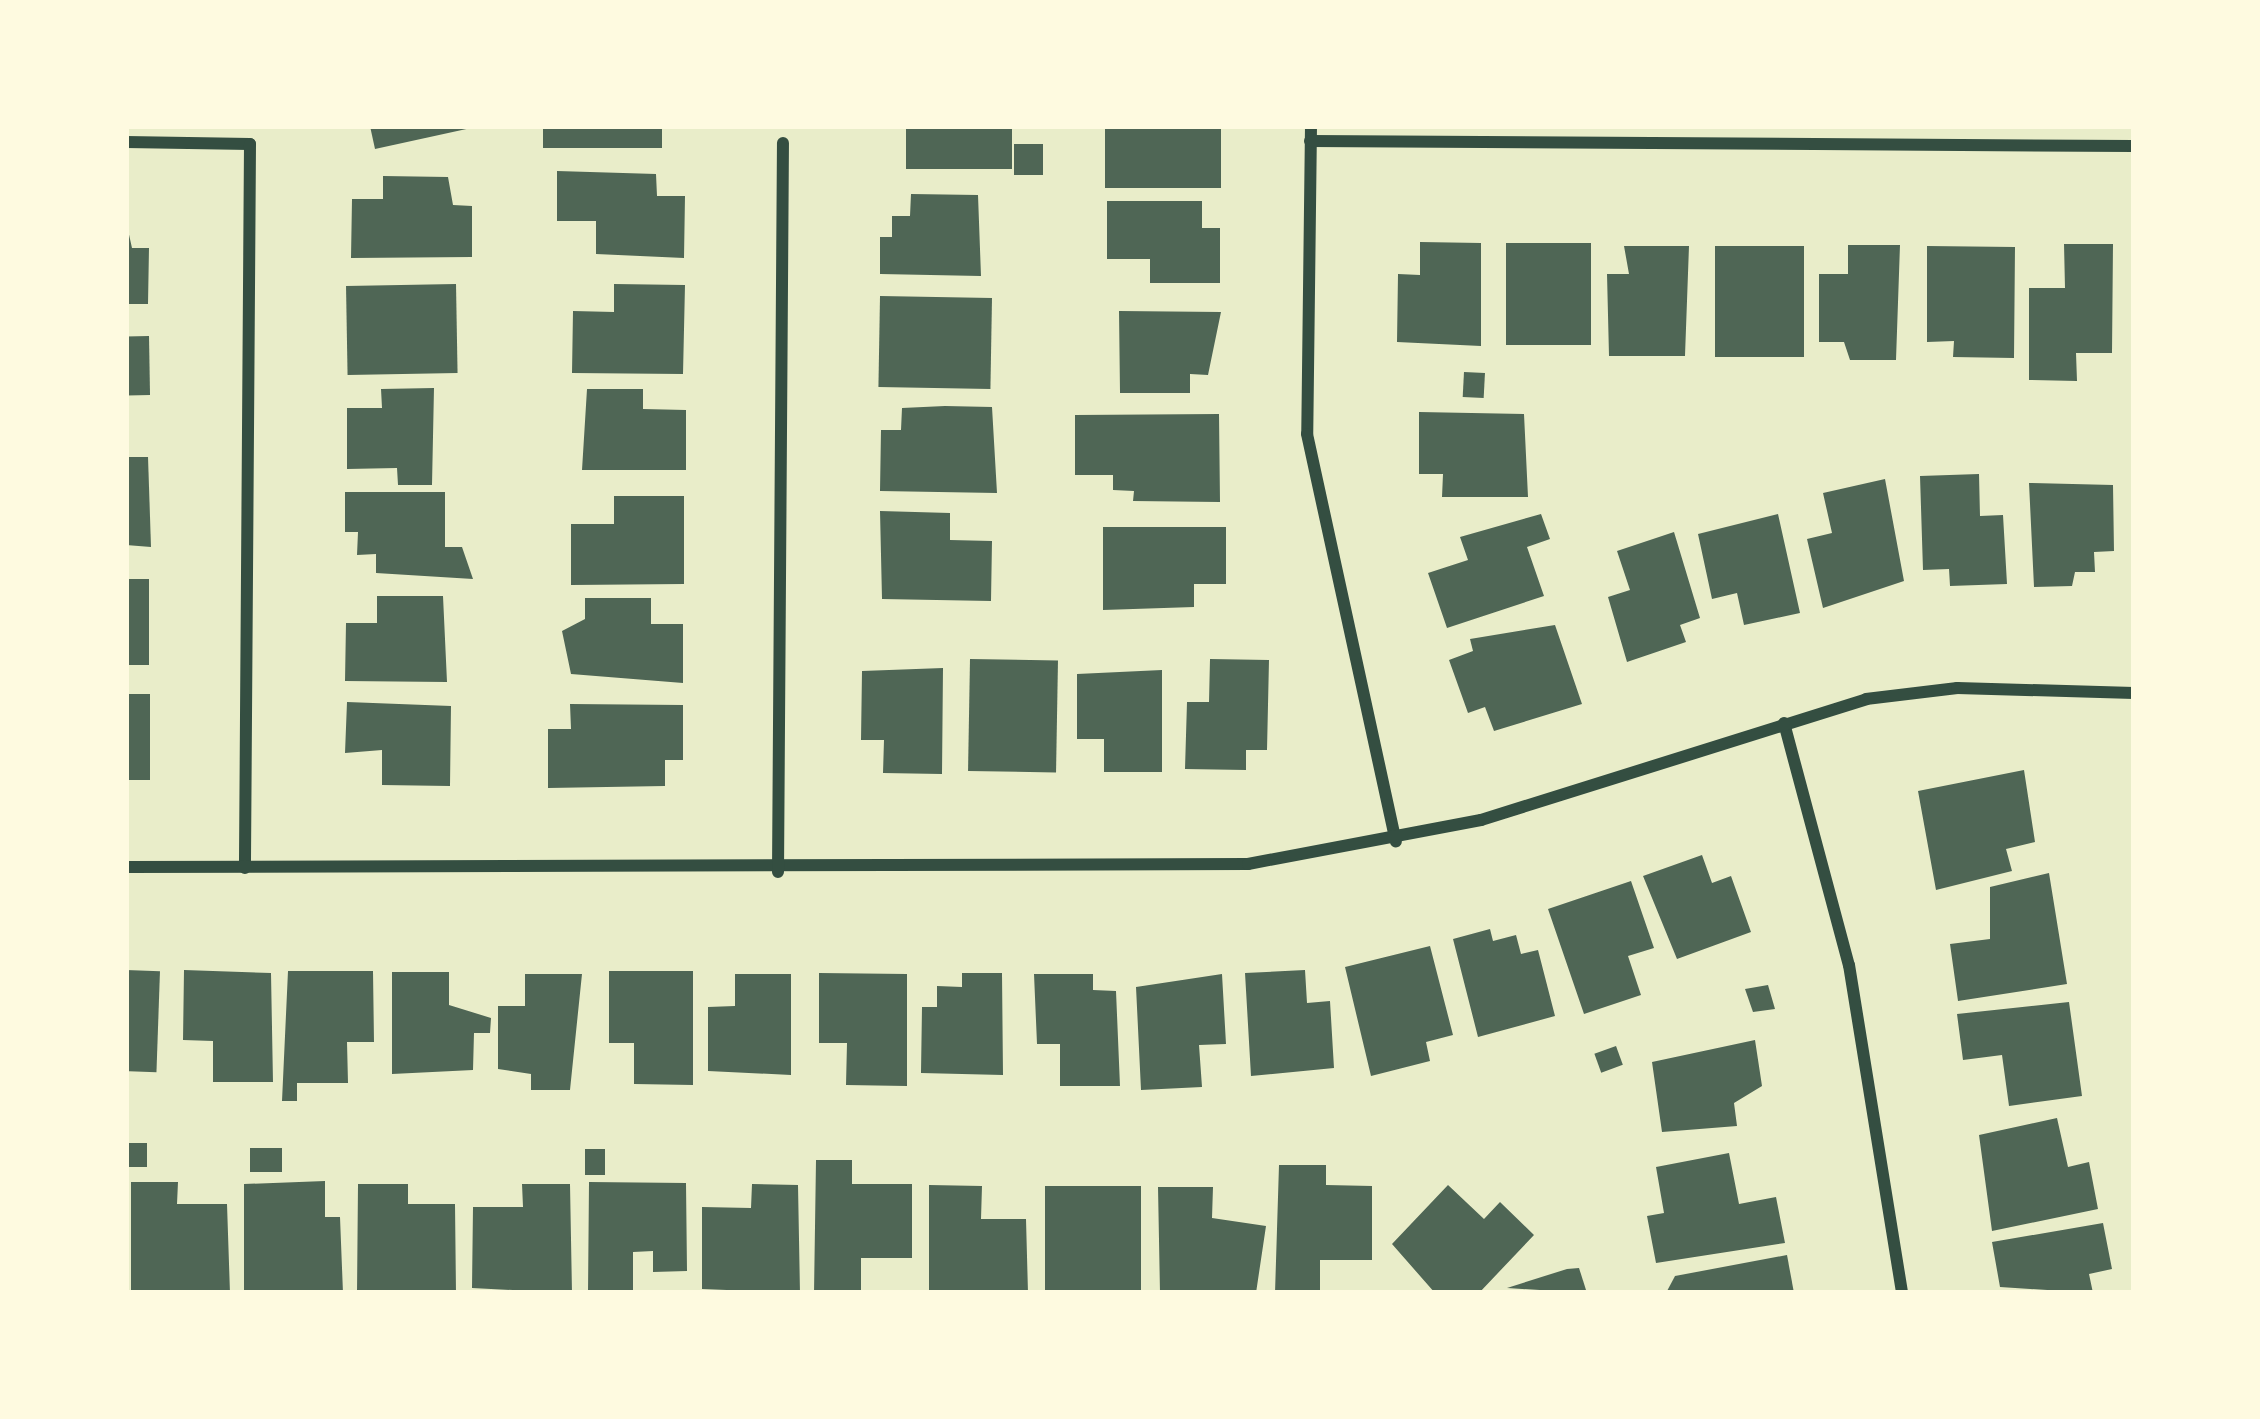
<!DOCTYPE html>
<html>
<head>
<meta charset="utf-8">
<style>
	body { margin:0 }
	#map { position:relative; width:2260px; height:1419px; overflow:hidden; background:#e9edc9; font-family:"Sofia Sans Condensed",sans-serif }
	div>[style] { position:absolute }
	.building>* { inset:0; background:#4f6655; transform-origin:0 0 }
	.minor>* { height:12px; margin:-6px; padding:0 6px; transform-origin:6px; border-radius:6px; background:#344e41 }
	span { translate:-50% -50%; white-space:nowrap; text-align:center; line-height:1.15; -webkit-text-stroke:10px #fefae0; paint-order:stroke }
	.frame { position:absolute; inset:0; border:129px solid #fefae0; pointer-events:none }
</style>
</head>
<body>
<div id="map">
	<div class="building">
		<div style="clip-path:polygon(370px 126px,470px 126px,471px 128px,375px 149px)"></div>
		<div style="left:543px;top:126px;width:119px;height:22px"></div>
		<div style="left:906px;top:126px;width:106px;height:43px"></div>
		<div style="left:1105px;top:126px;width:116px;height:62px"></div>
		<div style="left:1014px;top:144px;width:29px;height:31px"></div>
		<div style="clip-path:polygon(557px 171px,656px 174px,657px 196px,685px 196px,684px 258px,596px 254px,596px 221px,557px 221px)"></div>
		<div style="clip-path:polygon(383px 176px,448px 177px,453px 205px,472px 206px,472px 257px,351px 258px,352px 199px,383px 199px)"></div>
		<div style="clip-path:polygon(911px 194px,978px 195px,981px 276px,880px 274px,880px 237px,892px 237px,892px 216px,910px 216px)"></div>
		<div style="clip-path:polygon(1107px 201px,1202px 201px,1202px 228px,1220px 228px,1220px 283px,1150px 283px,1150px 259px,1107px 259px)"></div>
		<div style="clip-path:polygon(126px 221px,132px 248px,149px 248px,148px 304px,126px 304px)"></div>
		<div style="clip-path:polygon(1420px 242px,1481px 243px,1481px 346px,1397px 342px,1398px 274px,1420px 275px)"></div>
		<div style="left:1506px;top:243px;width:85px;height:102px"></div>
		<div style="clip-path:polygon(2064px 244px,2113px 244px,2112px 353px,2076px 353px,2077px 381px,2029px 380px,2029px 288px,2065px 288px)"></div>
		<div style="clip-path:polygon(1848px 245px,1900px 245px,1896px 360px,1850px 360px,1844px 342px,1819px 342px,1819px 274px,1848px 274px)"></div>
		<div style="clip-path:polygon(1624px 246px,1689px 246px,1685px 356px,1609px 356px,1607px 274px,1629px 274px)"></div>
		<div style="left:1715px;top:246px;width:89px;height:111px"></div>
		<div style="clip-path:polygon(1927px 246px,2015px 247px,2014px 358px,1953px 357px,1954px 341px,1927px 342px)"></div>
		<div style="left:456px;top:284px;width:89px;height:110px;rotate:89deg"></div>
		<div style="clip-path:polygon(614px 284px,685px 285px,683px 374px,572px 373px,573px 311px,614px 312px)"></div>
		<div style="left:992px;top:298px;width:91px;height:112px;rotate:91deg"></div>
		<div style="clip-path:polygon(1119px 311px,1221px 312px,1208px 375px,1190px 374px,1190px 393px,1120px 393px)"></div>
		<div style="left:149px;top:336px;width:59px;height:23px;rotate:89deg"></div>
		<div style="left:1464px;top:372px;width:21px;height:25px;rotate:3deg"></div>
		<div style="clip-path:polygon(434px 388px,432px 485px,398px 485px,397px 468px,347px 469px,347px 408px,382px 408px,381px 389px)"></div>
		<div style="clip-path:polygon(587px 389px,643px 389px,643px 409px,686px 410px,686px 470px,582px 470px)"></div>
		<div style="clip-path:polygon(945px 406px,992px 407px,997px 493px,880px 491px,881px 430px,901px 430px,902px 408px)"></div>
		<div style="clip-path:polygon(1419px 412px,1524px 414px,1528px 497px,1442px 497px,1443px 474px,1419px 474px)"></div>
		<div style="clip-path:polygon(1219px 414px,1220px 502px,1133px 501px,1134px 491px,1113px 490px,1113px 475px,1075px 475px,1075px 415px)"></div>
		<div style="clip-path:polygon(126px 457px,148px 457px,151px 547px,126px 545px)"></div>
		<div style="clip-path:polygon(1979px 474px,1980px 516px,2003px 515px,2007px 584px,1950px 586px,1949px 569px,1923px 570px,1920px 476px)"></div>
		<div style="clip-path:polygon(1885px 479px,1904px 581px,1823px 608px,1807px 539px,1832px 533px,1823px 493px)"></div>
		<div style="clip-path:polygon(2029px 483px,2113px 485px,2114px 551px,2094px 552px,2095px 572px,2075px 572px,2072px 586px,2034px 587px)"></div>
		<div style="clip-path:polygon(345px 492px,445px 492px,445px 547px,462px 547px,473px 579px,376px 573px,376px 554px,357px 555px,358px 532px,345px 532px)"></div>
		<div style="clip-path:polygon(614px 496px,684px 496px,684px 584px,571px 585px,571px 524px,614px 524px)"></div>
		<div style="clip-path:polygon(880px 511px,950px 513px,950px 540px,992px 541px,991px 601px,882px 599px)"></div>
		<div style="clip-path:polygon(1541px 514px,1550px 539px,1527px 547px,1544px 596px,1447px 628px,1428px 573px,1468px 560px,1460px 537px)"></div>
		<div style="clip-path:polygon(1778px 514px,1800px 613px,1744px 625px,1737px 593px,1712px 599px,1698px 534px)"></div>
		<div style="clip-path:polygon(1103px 527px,1226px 527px,1226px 584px,1194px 584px,1194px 607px,1103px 610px)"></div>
		<div style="clip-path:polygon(1674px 532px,1700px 618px,1680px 625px,1686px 642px,1627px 662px,1608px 597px,1630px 590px,1617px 551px)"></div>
		<div style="left:126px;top:579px;width:23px;height:86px"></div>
		<div style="clip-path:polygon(377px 596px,443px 596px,447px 682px,345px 681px,346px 623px,377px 623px)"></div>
		<div style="clip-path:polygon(585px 598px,651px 598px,651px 624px,683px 624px,683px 683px,571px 674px,562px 631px,585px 619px)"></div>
		<div style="clip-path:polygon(1555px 625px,1582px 704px,1494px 731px,1485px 707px,1468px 713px,1449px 660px,1473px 651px,1470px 639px)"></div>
		<div style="left:970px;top:659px;width:88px;height:112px;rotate:1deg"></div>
		<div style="clip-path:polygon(1210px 659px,1269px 660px,1267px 750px,1246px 750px,1246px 770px,1185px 769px,1187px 702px,1209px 702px)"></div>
		<div style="clip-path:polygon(943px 668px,942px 774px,883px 773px,884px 740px,861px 740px,862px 671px)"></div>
		<div style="clip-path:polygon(1162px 670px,1162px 772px,1104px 772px,1104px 739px,1077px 739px,1077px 674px)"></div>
		<div style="left:126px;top:694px;width:24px;height:86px"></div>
		<div style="clip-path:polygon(347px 702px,451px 706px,450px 786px,382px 785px,382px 750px,345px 753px)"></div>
		<div style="clip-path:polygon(570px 704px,683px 705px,683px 760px,665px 760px,665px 786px,548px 788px,548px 729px,571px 729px)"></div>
		<div style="clip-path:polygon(2024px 770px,2035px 842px,2006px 849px,2012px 871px,1936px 890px,1918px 791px)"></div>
		<div style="clip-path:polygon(1702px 855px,1712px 883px,1731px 876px,1751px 932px,1677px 959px,1643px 876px)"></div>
		<div style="clip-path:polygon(2049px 873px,2067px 984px,1958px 1001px,1950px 944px,1990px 939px,1990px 887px)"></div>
		<div style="clip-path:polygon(1631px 881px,1654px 948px,1628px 956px,1641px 995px,1584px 1014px,1548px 909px)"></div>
		<div style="clip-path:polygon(1490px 929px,1493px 941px,1516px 935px,1521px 954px,1538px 950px,1555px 1016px,1478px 1037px,1453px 939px)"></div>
		<div style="clip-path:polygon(1430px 946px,1453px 1035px,1426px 1042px,1430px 1061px,1371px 1076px,1345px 967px)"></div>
		<div style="left:126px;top:970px;width:34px;height:101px;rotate:2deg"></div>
		<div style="clip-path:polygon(184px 970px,271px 973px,273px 1082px,213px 1082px,213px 1041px,183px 1040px)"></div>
		<div style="clip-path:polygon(1305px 970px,1307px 1003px,1330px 1001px,1334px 1068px,1251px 1076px,1245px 973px)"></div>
		<div style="clip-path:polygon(288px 971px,373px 971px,374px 1042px,347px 1042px,348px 1083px,297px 1083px,297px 1101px,282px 1101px)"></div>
		<div style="clip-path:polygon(609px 971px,693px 971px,693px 1085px,634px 1084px,634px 1043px,609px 1043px)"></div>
		<div style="clip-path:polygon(392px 972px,449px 972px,449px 1005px,491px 1018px,490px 1033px,474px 1033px,473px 1070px,392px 1074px)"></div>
		<div style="clip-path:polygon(819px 973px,907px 974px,907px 1086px,846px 1085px,847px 1043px,819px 1043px)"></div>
		<div style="clip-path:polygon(962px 973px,1002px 973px,1003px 1075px,921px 1073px,922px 1007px,937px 1007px,937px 986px,962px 987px)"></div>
		<div style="clip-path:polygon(525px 974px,582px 974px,570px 1090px,531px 1090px,531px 1074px,498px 1069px,498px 1006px,525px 1006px)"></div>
		<div style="clip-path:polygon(735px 974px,791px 974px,791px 1075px,708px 1071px,708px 1007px,735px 1006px)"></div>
		<div style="clip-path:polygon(1034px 974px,1093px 974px,1093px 990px,1116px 991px,1120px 1086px,1060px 1086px,1060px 1044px,1037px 1044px)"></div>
		<div style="clip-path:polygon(1222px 974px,1226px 1044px,1199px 1045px,1202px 1087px,1141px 1090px,1136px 987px)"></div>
		<div style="clip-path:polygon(1768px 985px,1775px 1009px,1753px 1012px,1745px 989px)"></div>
		<div style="clip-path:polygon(2069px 1002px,2082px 1096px,2009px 1106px,2002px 1055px,1963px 1060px,1957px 1014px)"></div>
		<div style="clip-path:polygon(1755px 1040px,1762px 1086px,1734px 1103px,1737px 1126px,1662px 1132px,1652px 1062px)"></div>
		<div style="left:1616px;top:1046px;width:20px;height:23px;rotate:70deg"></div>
		<div style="clip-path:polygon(2057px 1118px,2068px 1167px,2089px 1162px,2098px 1209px,1992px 1231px,1979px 1135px)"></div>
		<div style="left:126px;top:1143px;width:21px;height:24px"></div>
		<div style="left:250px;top:1148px;width:32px;height:24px"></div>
		<div style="left:585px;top:1149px;width:20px;height:26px"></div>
		<div style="clip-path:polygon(1729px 1153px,1739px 1204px,1776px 1197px,1785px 1243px,1656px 1263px,1647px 1216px,1664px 1213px,1656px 1167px)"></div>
		<div style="clip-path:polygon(816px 1160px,852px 1160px,852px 1184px,912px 1184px,912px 1258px,861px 1258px,861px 1293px,814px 1293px)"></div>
		<div style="clip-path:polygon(1279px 1165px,1326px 1165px,1326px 1185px,1372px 1186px,1372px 1260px,1320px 1260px,1320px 1293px,1275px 1293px)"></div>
		<div style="clip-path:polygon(325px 1181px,325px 1217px,340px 1217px,343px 1293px,244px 1291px,244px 1184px)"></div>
		<div style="clip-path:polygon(131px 1182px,178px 1182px,177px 1204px,227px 1204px,230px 1293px,131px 1293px)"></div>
		<div style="clip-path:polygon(589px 1182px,686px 1183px,687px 1271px,653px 1272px,653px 1251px,633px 1252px,633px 1293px,588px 1293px)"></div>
		<div style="clip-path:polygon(358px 1184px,408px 1184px,408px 1204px,455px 1204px,456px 1293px,357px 1293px)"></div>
		<div style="clip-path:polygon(522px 1184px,570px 1184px,572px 1293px,472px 1288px,473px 1207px,523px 1207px)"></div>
		<div style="clip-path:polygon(752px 1184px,798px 1185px,800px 1293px,702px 1289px,702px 1207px,751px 1208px)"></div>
		<div style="clip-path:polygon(929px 1185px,982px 1186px,981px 1219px,1026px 1219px,1028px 1293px,929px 1293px)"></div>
		<div style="clip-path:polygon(1448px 1185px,1484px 1219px,1500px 1202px,1534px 1235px,1479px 1293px,1435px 1293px,1392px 1244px)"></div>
		<div style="left:1045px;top:1186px;width:96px;height:107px"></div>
		<div style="clip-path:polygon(1158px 1187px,1213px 1187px,1212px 1218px,1266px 1226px,1256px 1293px,1160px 1293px)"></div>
		<div style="clip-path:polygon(2103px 1223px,2112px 1269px,2089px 1274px,2093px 1293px,2000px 1287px,1992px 1242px)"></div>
		<div style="clip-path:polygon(1787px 1255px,1794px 1293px,1666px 1293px,1675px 1276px)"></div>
		<div style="clip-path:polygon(1579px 1268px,1587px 1293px,1507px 1288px,1567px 1269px)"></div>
	</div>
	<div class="minor">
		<div style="left:1311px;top:126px;width:308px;rotate:90.7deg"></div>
		<div style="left:1307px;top:434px;width:417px;rotate:77.7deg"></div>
		<div style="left:1310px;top:141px;width:824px;rotate:0.35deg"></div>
		<div style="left:126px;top:142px;width:124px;rotate:0.9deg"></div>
		<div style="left:250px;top:144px;width:724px;rotate:90.4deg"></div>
		<div style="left:1784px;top:723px;width:251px;rotate:75deg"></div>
		<div style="left:1849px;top:965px;width:332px;rotate:80.8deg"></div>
		<div style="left:126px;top:867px;width:1122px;rotate:-0.15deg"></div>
		<div style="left:1248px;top:864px;width:237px;rotate:-10.7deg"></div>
		<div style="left:1481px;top:820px;width:404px;rotate:-17.4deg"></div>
		<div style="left:1866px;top:699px;width:92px;rotate:-6.9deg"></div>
		<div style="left:1957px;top:688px;width:177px;rotate:1.6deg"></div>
		<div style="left:778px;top:872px;width:729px;rotate:-89.61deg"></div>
	</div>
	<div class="frame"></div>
</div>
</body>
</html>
